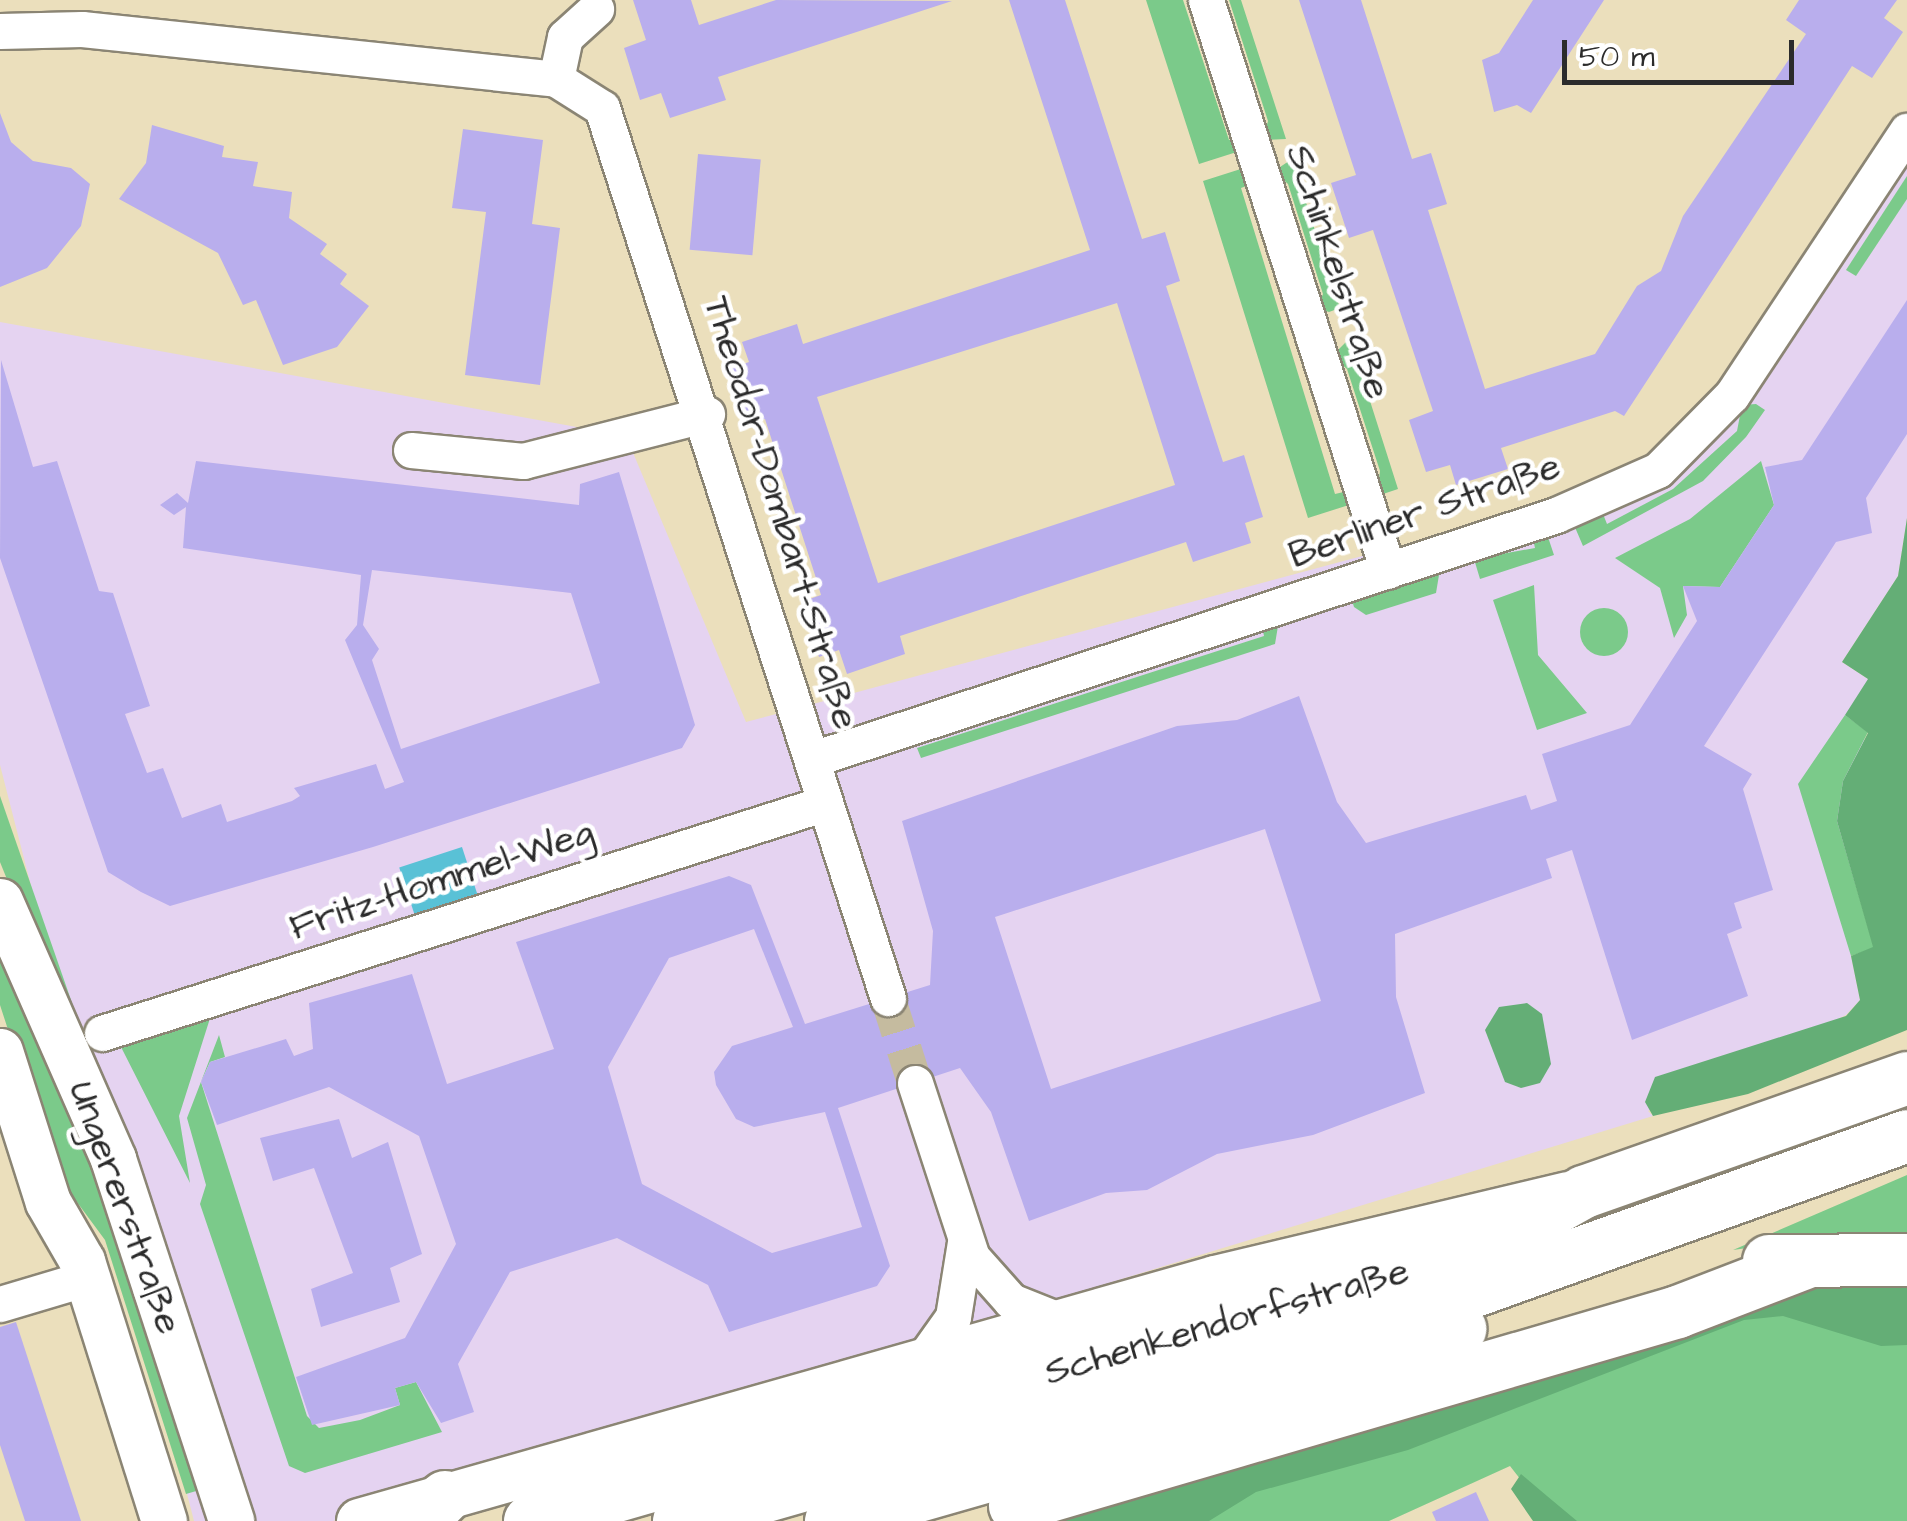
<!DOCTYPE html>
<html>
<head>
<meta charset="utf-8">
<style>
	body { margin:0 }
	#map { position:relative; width:1907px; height:1521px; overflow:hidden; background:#ebdfbc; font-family:"Architects Daughter",sans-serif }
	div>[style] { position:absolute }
	.built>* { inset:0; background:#e5d3f1 }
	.green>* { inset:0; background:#7bca8a }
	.round { border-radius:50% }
	.forest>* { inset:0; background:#64ae76 }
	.water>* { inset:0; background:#59c1d6; transform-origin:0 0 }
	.building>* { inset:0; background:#b9aeed; transform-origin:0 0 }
	.minor-tunnel>* { height:35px; margin-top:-17.5px; transform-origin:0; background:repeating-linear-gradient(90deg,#c5bb9f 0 35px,transparent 0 53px) }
	.roads { filter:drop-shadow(2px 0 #8b8574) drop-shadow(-2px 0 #8b8574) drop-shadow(0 2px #8b8574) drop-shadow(0 -2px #8b8574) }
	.minor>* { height:35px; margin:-17.5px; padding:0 17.5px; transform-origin:17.5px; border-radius:17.5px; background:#fff }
	.major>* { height:45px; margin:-22.5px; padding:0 22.5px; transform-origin:22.5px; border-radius:22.5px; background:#fff }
	.highway>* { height:52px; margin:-26px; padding:0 26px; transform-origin:26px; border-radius:26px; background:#fff }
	span { translate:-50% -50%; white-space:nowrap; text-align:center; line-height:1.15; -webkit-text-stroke:9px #fff; paint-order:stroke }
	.street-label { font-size:38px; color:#2b2b2b }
	.scale { position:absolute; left:1562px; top:40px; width:232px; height:45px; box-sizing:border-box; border:5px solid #2b2b2b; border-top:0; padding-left:12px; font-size:30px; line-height:35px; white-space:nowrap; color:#2b2b2b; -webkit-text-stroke:8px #fff; paint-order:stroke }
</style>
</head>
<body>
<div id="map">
	<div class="built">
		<div style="clip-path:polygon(1907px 151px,1907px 518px,1898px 576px,1842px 662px,1868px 679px,1851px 956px,1860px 1000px,1846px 1015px,1648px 1111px,1653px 1116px,333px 1521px,194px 1521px,0 765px,0 322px,626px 436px,746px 722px,1663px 475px)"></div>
	</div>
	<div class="green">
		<div style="clip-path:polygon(1146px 0,1183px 0,1229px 140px,1239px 138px,1243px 150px,1199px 164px)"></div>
		<div style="clip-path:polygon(1229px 0,1241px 0,1286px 139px,1263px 140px,1268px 121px)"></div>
		<div style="clip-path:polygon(1292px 159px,1340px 308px,1329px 312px,1317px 308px,1323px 294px,1288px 184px,1274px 171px)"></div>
		<div style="clip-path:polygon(1247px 167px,1252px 184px,1241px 188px,1335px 494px,1348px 491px,1352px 504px,1308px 518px,1203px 181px)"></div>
		<div style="clip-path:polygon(1907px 176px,1907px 199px,1856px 276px,1846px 270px)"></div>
		<div style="clip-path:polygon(1350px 338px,1398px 489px,1377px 496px,1380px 471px,1347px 369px,1332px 356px)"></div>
		<div style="clip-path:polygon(1756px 404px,1765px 410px,1746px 437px,1703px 481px,1583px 546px,1574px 525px,1603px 514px,1607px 524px,1673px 489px,1737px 431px,1742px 405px)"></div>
		<div style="clip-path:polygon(1761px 461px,1774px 505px,1720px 587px,1683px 586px,1687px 615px,1674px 638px,1660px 588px,1615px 558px,1690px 519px)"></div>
		<div style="clip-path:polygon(1547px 534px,1554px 555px,1480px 579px,1474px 559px,1535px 548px,1533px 539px)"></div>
		<div style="clip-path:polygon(1440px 569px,1436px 593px,1366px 615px,1354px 607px,1351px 597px)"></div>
		<div style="clip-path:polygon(1534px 585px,1538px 655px,1587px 713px,1537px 730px,1493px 600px)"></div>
		<div class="round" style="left:1580px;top:608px;width:48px;height:48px"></div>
		<div style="clip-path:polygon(1279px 620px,1275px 644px,921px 758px,917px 748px,1264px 636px,1262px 626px)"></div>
		<div style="clip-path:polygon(1845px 715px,1868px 732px,1843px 781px,1837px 821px,1874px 948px,1851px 956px,1798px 784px)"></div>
		<div style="clip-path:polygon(0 796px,79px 1023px,67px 1027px,0 862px)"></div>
		<div style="clip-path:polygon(0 938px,96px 1162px,203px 1489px,186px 1494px,105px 1240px,54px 1171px,0 1005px)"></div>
		<div style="clip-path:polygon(212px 1012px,179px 1116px,190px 1183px,121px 1047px)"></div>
		<div style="clip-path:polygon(219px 1035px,225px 1057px,210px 1062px,201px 1082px,307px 1416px,319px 1428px,360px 1420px,400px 1405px,395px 1388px,416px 1382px,442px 1432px,305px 1473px,289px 1466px,200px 1204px,206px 1185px,187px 1118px)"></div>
		<div style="clip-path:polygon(1907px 1175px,1907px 1237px,1829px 1236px,1733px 1250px)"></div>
		<div style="clip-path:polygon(1907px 1284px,1907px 1521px,1553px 1521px,1510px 1466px,1389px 1521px,1055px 1521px,1704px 1316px)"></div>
	</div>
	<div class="forest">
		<div style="clip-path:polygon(1907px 518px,1907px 1030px,1748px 1094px,1653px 1116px,1645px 1102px,1655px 1077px,1846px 1016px,1860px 1000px,1851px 956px,1873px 947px,1837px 821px,1843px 781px,1868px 733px,1845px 715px,1868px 679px,1842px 662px,1898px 576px)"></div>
		<div style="clip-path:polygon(1527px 1003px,1542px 1014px,1551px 1064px,1540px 1083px,1521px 1088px,1505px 1082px,1485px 1030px,1499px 1007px)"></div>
		<div style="clip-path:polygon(1818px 1283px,1907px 1284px,1907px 1345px,1881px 1346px,1783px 1316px,1744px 1320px,1408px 1450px,1256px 1492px,1209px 1521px,1055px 1521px)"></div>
		<div style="clip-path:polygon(1521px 1474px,1547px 1496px,1577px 1521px,1533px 1521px,1511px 1489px)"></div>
	</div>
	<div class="water">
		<div style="left:462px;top:847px;width:56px;height:66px;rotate:72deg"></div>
	</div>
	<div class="building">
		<div style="clip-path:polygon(633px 0,691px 0,699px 25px,776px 0,952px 1px,718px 77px,726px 100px,670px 118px,661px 93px,640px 100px,624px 48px,646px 40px)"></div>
		<div style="clip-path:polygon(evenodd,1009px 0,1065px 0,1142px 239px,1165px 232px,1180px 281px,1166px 286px,1223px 462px,1244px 455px,1263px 517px,1245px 523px,1251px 543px,1193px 562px,1186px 542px,900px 636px,905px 654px,847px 674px,839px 650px,819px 657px,801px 602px,821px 595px,815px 575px,765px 419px,745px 425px,727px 370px,749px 362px,742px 342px,797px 324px,803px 344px,1090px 250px,1009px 0,1117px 303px,1175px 485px,878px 583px,817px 397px,1117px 303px)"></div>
		<div style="clip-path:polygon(1299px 0,1361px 0,1412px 159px,1431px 153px,1447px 204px,1428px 210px,1485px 389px,1595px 354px,1637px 286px,1661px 271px,1683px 216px,1806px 34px,1786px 20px,1799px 0,1897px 0,1884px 18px,1903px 32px,1872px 78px,1852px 66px,1624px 416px,1615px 411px,1501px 448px,1508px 469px,1456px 485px,1450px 465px,1426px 472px,1409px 420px,1433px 411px,1373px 230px,1349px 238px,1331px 183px,1356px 175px)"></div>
		<div style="clip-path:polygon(1533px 0,1604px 0,1531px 113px,1517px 105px,1494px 112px,1482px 60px,1499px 53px)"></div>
		<div style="clip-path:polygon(0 113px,11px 142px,33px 161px,71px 168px,90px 184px,81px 226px,47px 268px,0 287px)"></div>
		<div style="clip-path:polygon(152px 125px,224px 146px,222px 157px,258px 162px,253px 186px,292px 192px,289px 218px,327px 244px,320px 254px,347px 274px,340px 284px,369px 306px,337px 347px,283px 365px,256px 300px,243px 305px,218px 253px,119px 199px,146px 163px)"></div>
		<div style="clip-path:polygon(463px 129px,543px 140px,532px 224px,560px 228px,540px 385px,465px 375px,486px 212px,452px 208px)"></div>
		<div style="left:698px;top:154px;width:63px;height:96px;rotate:5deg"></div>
		<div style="clip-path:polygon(evenodd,1907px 300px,1907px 434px,1866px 498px,1872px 533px,1836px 542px,1704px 746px,1752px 774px,1743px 789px,1773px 890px,1734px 903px,1742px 928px,1727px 934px,1748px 996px,1632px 1040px,1572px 850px,1546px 859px,1552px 878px,1395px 934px,1396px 997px,1425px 1093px,1313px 1135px,1217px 1154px,1147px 1190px,1106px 1193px,1029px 1221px,991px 1112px,960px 1068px,838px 1108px,890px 1266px,877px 1286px,729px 1332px,708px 1285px,617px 1238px,510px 1272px,458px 1364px,474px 1412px,441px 1423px,416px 1382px,395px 1388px,400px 1405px,312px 1425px,296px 1377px,405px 1338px,456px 1244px,419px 1136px,329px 1087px,217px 1125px,201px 1082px,210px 1062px,286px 1039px,294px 1056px,313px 1049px,309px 1003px,412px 974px,447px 1084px,554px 1049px,516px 942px,729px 876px,751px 885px,805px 1024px,930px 985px,933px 931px,902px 821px,1177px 726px,1237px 720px,1299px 696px,1337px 802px,1366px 843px,1526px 795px,1531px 810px,1557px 801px,1542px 754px,1630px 725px,1697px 621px,1683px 586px,1720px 587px,1774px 505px,1765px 467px,1802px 460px,1907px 300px,1265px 829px,1321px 1001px,1051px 1089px,995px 917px,1265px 829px,1907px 300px,754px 929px,793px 1027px,732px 1046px,714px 1072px,716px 1085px,736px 1119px,754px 1127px,825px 1112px,862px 1227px,772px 1253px,642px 1184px,608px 1067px,669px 958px,754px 929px)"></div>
		<div style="clip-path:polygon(evenodd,1px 360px,33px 467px,57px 461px,99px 591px,113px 593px,150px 706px,125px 714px,147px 773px,163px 768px,182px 818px,221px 804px,227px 822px,292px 801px,300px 796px,294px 788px,376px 764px,385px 789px,404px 782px,345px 640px,357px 625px,361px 575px,183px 548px,186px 507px,174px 515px,160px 505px,177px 493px,188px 503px,196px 461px,579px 505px,580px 484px,619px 472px,695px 725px,682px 748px,373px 847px,170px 906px,141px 892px,108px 872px,0 558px,1px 360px,372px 570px,571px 593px,600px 683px,401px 749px,372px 660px,379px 649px,363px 625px,372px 570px)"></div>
		<div style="clip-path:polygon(339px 1119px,352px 1158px,388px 1142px,422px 1254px,390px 1268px,400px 1302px,321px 1327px,311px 1289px,353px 1273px,314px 1168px,273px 1181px,260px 1138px)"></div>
		<div style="clip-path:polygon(16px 1322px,81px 1521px,25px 1521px,0 1445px,0 1327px)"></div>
		<div style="clip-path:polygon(1476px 1492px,1489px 1521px,1436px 1521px,1432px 1512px)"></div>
	</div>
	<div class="minor-tunnel">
		<div style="left:888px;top:998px;width:89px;rotate:72.4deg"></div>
	</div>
	<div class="roads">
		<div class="minor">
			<div style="left:1206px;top:0;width:599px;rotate:72.32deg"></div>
			<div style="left:0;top:31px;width:82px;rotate:-1.4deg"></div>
			<div style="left:82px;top:29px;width:477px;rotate:6deg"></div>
			<div style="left:556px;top:79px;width:54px;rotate:32.2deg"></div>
			<div style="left:602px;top:108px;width:935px;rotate:72.19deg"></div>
			<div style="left:556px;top:79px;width:43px;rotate:-77.9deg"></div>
			<div style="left:565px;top:37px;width:42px;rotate:-42.1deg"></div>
			<div style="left:411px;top:450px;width:113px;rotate:5.6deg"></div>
			<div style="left:523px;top:461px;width:190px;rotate:-14.3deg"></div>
			<div style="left:813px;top:759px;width:782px;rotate:-18.18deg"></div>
			<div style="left:1556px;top:515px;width:111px;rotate:-23.8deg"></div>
			<div style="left:1658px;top:470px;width:105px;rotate:-45.4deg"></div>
			<div style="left:1732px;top:395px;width:317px;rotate:-56.5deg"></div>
			<div style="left:102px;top:1033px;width:740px;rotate:-17.63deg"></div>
			<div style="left:915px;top:1083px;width:183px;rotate:71.9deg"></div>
			<div style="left:972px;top:1257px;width:59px;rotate:48.4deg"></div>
			<div style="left:1011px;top:1301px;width:54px;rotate:21.8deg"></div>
			<div style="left:0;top:1304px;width:91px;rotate:-16.6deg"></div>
			<div style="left:921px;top:1362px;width:55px;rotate:-54.6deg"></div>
			<div style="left:953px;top:1317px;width:76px;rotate:-80.9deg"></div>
		</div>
		<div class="major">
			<div style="left:0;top:901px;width:282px;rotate:66.3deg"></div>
			<div style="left:113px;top:1159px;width:381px;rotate:71.9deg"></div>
			<div style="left:0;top:1051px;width:158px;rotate:72.4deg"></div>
			<div style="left:48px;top:1202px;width:68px;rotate:60deg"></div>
			<div style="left:82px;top:1261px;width:273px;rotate:72.5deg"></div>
			<div style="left:359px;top:1521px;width:890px;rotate:-15.85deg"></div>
			<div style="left:1215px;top:1278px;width:362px;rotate:-13.4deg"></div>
		</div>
		<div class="highway">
			<div style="left:1769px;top:1261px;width:138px;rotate:-0.4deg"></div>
			<div style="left:1015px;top:1506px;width:691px;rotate:-16.31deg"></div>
			<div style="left:1678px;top:1312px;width:136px;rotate:-21.1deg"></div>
			<div style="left:421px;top:1521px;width:34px;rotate:-45deg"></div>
			<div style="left:530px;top:1521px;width:1000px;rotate:-16.08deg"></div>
			<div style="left:1491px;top:1244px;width:107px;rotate:-29.2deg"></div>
			<div style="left:1584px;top:1192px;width:343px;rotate:-19.4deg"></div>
			<div style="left:679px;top:1521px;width:796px;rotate:-15.98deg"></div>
			<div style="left:1444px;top:1302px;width:492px;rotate:-19.7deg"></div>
			<div style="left:831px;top:1521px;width:564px;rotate:-15.96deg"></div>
			<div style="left:1373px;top:1366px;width:95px;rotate:-23deg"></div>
		</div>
	</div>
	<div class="street-label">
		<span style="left:1337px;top:272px;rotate:72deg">Schinkelstraße</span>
		<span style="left:1425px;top:512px;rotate:-19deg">Berliner Straße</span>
		<span style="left:780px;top:513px;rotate:73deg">Theodor-Dombart-Straße</span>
		<span style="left:442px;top:881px;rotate:-18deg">Fritz-Hommel-Weg</span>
		<span style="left:124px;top:1208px;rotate:70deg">Ungererstraße</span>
		<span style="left:1227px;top:1323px;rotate:-16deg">Schenkendorfstraße</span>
	</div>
	<div class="scale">50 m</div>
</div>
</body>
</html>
